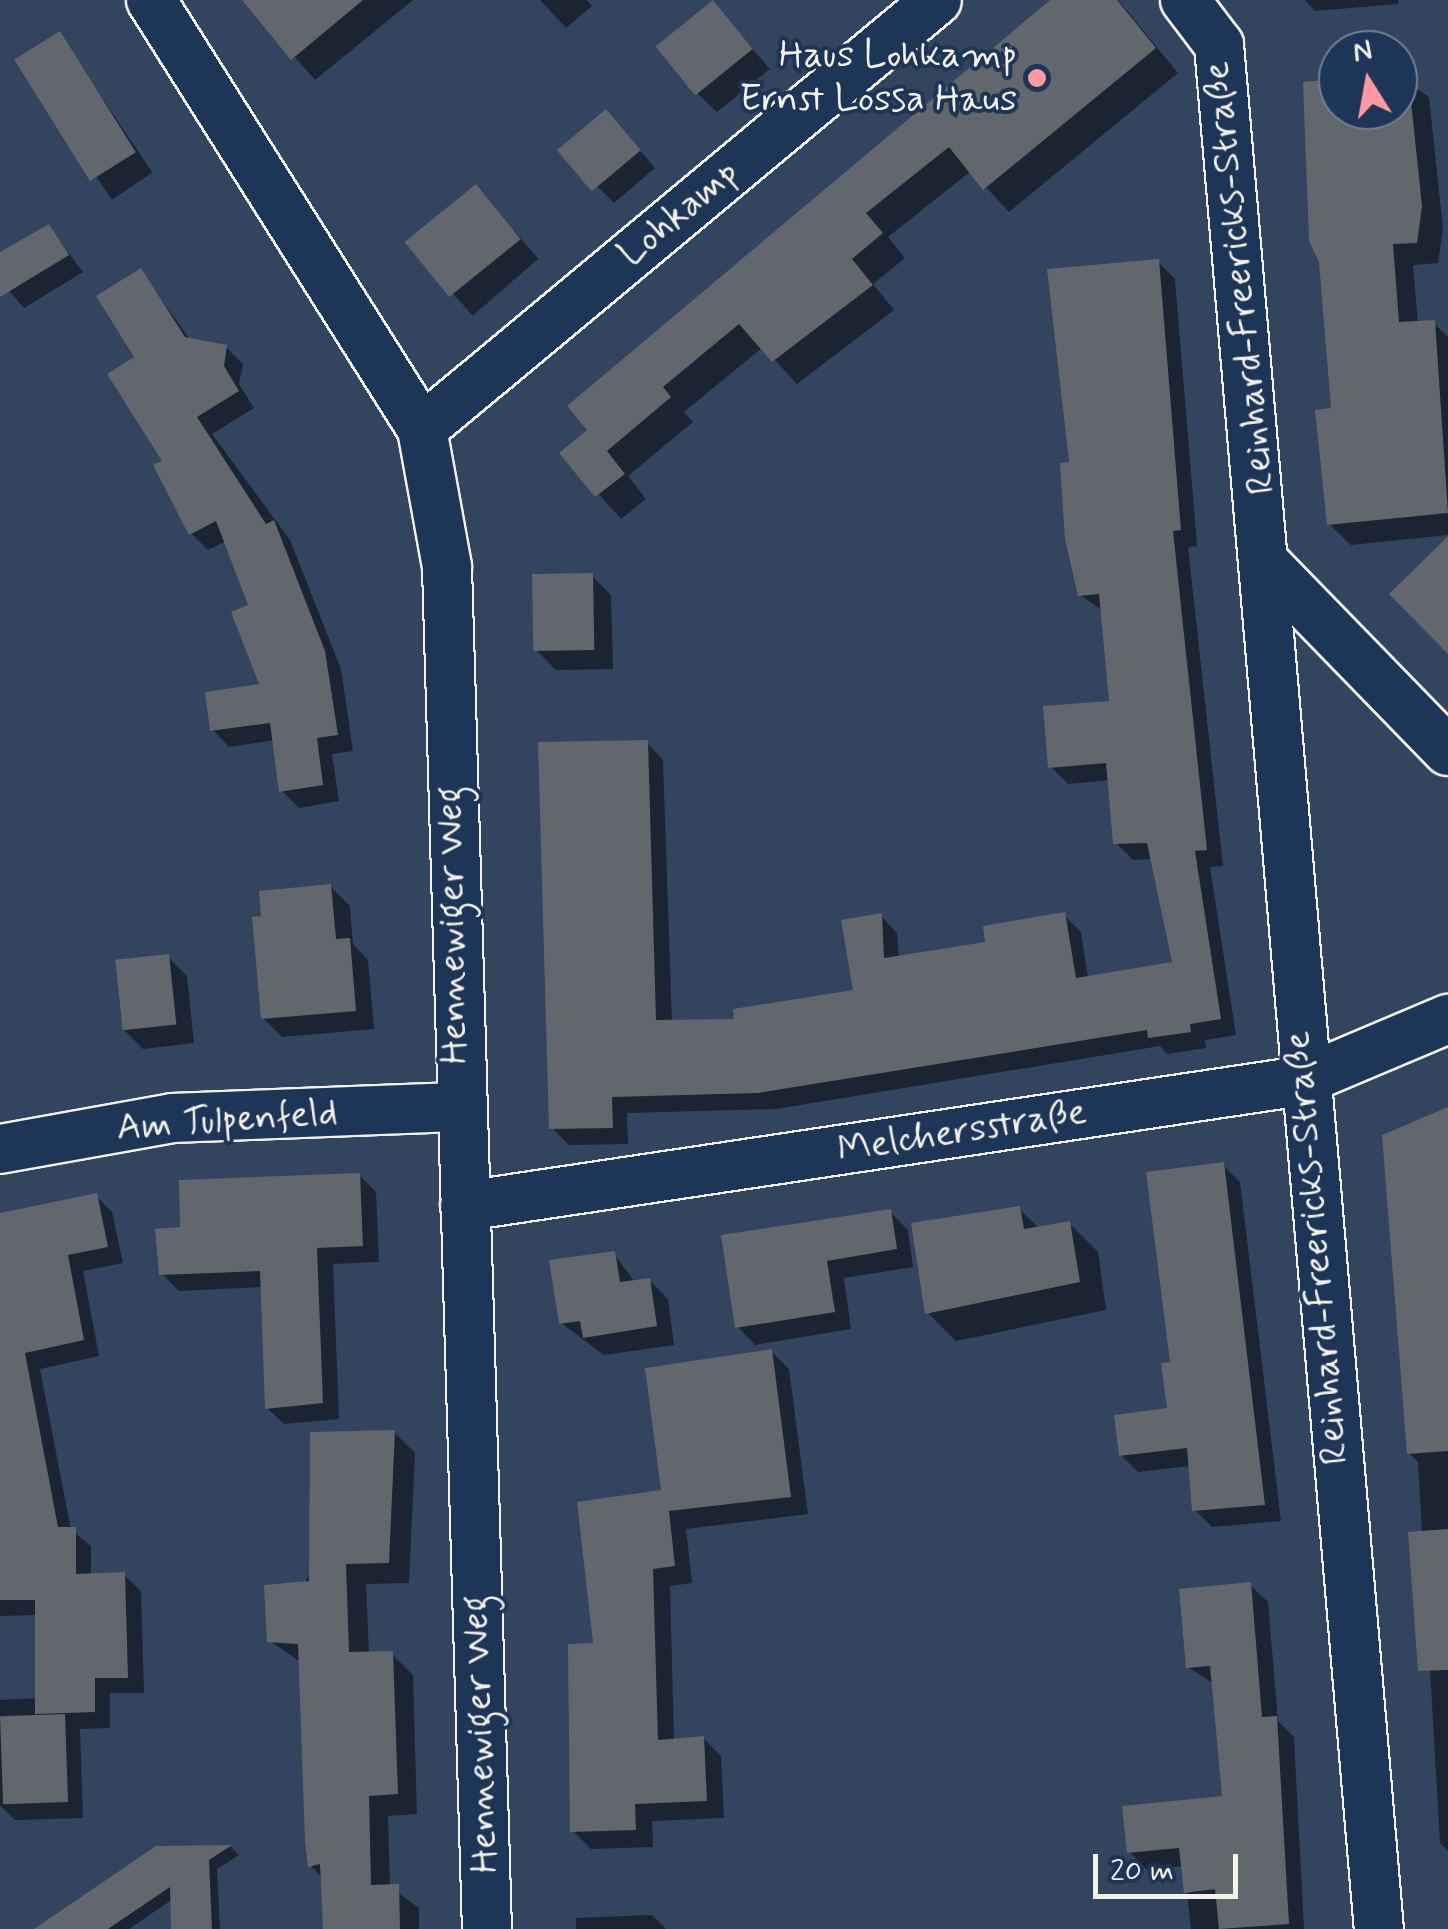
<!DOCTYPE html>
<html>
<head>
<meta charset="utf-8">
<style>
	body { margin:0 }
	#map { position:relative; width:1448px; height:1929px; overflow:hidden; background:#32445e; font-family:Mynerve,sans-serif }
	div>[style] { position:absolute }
	.shadow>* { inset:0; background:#0007; transform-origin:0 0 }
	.building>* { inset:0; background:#62666d; transform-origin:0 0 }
	.roads { filter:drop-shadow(2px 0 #f4f1e8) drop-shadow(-2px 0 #f4f1e8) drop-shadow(0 2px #f4f1e8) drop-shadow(0 -2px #f4f1e8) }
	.minor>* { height:48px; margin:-24px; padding:0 24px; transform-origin:24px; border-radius:24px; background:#1d3557 }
	.dots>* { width:28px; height:28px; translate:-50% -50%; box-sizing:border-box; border:5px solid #1d3557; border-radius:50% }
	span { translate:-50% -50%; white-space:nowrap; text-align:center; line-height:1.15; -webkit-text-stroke:8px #1d3557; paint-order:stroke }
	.poi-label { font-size:38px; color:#f4f1e8 }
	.right { translate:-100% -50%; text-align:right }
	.street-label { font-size:38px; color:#f4f1e8 }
	.north { position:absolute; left:1318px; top:30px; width:100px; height:100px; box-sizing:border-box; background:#1d3557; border:2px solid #738091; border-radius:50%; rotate:349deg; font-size:28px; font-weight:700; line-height:40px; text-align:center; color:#f4f1e8 }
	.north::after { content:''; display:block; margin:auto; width:35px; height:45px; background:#ff9aa2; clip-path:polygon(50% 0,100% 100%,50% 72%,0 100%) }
	.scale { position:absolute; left:1093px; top:1854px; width:145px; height:45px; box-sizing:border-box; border:5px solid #f4f1e8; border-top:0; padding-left:12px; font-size:30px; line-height:35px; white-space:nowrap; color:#f4f1e8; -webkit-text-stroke:8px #1d3557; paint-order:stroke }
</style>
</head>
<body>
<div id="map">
	<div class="shadow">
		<div style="clip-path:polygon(245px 0,413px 0,315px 80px)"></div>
		<div style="clip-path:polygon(540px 0,587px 0,592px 6px,566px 28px)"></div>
		<div style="clip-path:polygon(1055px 0,1118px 0,1178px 73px,1009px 212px,971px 171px,888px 237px,905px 258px,873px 284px,894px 310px,797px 384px,763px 347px,684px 412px,693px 422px,628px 476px,646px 499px,621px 519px,562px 453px)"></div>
		<div style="clip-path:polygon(1305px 0,1398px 0,1398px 4px,1315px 11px)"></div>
		<div style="clip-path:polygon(711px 2px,770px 69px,717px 112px,698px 94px)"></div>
		<div style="left:59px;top:34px;width:167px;height:49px;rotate:56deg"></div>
		<div style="clip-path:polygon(1398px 76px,1429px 97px,1443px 229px,1438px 263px,1413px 265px,1418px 324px,1434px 323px,1448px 337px,1448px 535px,1351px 545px,1329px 524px,1338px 81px,1338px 110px,1398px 110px)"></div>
		<div style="clip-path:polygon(622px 129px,655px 168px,614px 203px,560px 149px)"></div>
		<div style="left:476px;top:187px;width:95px;height:87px;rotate:49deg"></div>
		<div style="clip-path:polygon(49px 227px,83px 272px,24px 308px,0 280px,0 255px)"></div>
		<div style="clip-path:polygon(1158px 262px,1175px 279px,1197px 546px,1188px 547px,1223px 866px,1210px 867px,1236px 1035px,1205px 1040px,1206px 1048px,1167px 1054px,1160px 1046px,776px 1109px,627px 1113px,628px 1144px,569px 1145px,552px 1128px,647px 743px,663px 760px,672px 1023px,737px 1021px,856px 992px,881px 916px,897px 933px,899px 959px,988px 944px,1064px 915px,1081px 932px,1088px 978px,1174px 964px,1153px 859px,1133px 860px,1116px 843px,1110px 780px,1068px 784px,1051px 767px,1111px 703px,1103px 611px,1080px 595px,1072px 464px)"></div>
		<div style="clip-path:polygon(141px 271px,191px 341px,226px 347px,243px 364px,239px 384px,254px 408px,212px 434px,290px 540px,341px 669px,353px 751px,332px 754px,339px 801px,299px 808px,282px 791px,275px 740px,229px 747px,213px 730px,263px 686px,251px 607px,226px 541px,208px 550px,191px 533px,166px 462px,138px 358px)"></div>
		<div style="clip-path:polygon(592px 576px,611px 595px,613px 669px,556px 670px,537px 651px)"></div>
		<div style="clip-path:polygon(331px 887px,350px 906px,353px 944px,368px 960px,374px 1029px,282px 1037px,263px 1018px)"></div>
		<div style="clip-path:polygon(168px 957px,187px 976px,194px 1043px,143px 1049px,124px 1030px)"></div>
		<div style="clip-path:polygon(1448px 1109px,1448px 1851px,1440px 1843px,1418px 1462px,1409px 1453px)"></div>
		<div style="clip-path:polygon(1223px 1165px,1240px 1182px,1281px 1521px,1212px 1527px,1195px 1510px,1191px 1466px,1138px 1472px,1121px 1455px,1170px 1410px)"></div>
		<div style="clip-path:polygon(359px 1175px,376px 1192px,379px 1262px,333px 1264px,339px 1419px,284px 1424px,267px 1408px,263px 1287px,179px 1291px,162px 1274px,183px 1229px)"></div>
		<div style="clip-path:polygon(96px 1196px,112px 1212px,123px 1263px,83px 1271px,99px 1356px,40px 1369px,71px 1530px,91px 1546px,91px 1576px,124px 1575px,141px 1591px,144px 1693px,110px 1693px,110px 1728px,80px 1729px,83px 1818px,15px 1820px,0 1805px,0 1700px,37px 1698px,38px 1615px,0 1616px,0 1215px)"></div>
		<div style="clip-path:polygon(1019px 1209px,1040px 1229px,1070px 1224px,1098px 1252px,1106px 1310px,956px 1341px,928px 1313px)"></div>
		<div style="clip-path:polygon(890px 1212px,908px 1230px,913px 1267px,844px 1278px,851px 1329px,755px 1345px,738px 1327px)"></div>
		<div style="clip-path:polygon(614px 1254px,635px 1282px,649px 1280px,668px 1299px,674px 1345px,604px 1355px,561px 1323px)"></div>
		<div style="clip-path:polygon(771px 1351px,789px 1369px,808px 1514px,686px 1529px,692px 1583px,670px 1586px,674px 1741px,703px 1738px,721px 1756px,724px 1818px,652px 1821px,653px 1847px,591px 1849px,573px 1831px,596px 1645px,664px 1492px)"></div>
		<div style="clip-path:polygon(394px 1432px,415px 1453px,409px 1583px,366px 1584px,369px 1654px,392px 1654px,413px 1675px,417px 1814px,388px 1816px,390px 1887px,419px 1908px,419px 1929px,326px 1929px,323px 1878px,311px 1866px,302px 1663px,270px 1641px)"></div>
		<div style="clip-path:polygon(1250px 1585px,1268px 1602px,1278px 1721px,1294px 1737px,1304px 1929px,1191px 1929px,1184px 1866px,1147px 1870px,1130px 1852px,1224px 1798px,1214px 1684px,1188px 1667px)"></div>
		<div style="clip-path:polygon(231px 1847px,239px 1855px,217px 1869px,220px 1929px,174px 1929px,173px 1899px,129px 1929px,38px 1929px,156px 1849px)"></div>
		<div style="clip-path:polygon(652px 1915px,666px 1929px,576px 1929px,576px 1918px)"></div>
	</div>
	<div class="building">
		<div style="clip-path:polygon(242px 0,363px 0,291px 60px)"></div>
		<div style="left:713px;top:0;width:63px;height:74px;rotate:51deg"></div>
		<div style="clip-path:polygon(1050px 0,1117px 0,1156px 48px,983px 190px,949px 147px,866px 213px,883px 233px,852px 259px,873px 285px,772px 362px,739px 324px,663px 387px,671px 397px,607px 451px,625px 474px,595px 497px,559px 453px,587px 430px,567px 406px)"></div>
		<div style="left:60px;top:31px;width:143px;height:54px;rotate:58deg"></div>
		<div style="clip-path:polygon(1408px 73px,1422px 206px,1417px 243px,1393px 244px,1399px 322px,1435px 320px,1448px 513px,1327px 525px,1315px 410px,1331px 408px,1319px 262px,1309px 241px,1303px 82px,1338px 79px,1338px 110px,1398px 110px,1398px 74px)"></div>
		<div style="left:606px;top:109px;width:54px;height:64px;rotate:50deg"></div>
		<div style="left:476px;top:184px;width:71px;height:92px;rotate:51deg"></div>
		<div style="clip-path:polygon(49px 224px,69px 255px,0 297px,0 252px)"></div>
		<div style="clip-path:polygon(1159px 259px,1181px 530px,1173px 531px,1207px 850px,1195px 851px,1221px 1019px,1190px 1024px,1191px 1032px,1148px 1038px,1147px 1030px,758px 1093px,612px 1097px,613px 1128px,549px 1129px,538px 742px,648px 740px,656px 1020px,734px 1019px,733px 1009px,853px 990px,841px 920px,882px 913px,884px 958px,985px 942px,983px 926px,1065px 912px,1076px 978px,1172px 962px,1147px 843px,1113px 844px,1106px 763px,1048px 768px,1043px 706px,1109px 701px,1099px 594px,1078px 596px,1065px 539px,1060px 463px,1069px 462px,1047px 269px)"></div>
		<div style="clip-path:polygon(141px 268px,185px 337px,227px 345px,224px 366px,239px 391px,197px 417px,266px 524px,274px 520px,325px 651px,338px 735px,317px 738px,323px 785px,279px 792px,270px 723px,210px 731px,205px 692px,259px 684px,231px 612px,248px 605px,216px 521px,189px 535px,153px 465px,162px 461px,107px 374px,134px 357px,96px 296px)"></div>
		<div style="clip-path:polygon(1448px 536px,1448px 654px,1389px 594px)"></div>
		<div style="left:593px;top:573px;width:77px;height:61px;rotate:89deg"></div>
		<div style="clip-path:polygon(331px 884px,336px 939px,350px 938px,356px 1011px,261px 1019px,252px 917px,261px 916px,259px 891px)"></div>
		<div style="left:169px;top:954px;width:71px;height:54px;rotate:84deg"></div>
		<div style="clip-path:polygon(1448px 1107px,1448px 1451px,1407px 1454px,1382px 1135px)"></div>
		<div style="clip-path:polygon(1224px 1162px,1265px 1505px,1192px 1511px,1187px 1448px,1119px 1456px,1114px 1415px,1167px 1408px,1161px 1363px,1170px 1362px,1146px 1172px)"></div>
		<div style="clip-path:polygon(360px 1173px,363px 1246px,317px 1248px,323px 1403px,265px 1409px,260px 1271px,159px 1275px,155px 1229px,180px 1227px,179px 1180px)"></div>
		<div style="clip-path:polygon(97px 1193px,108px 1247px,68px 1255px,84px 1340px,25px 1353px,58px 1527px,76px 1527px,76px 1574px,125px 1572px,128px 1678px,95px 1678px,95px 1712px,35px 1714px,35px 1600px,0 1600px,0 1213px)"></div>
		<div style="clip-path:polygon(1020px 1206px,1024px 1229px,1070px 1221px,1080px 1282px,925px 1314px,911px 1223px)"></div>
		<div style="clip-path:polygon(891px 1209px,897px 1249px,827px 1261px,835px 1312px,735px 1328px,721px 1235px)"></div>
		<div style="clip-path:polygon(615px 1251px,620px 1282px,650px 1278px,657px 1326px,583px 1338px,580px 1321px,559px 1324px,549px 1260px)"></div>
		<div style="clip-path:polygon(772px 1349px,791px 1497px,669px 1511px,675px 1566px,653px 1569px,658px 1740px,704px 1736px,707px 1801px,635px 1804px,636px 1830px,570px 1832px,568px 1644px,593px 1643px,577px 1502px,661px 1490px,645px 1368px)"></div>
		<div style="clip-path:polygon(395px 1430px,389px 1563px,346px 1564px,349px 1652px,393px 1651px,398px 1794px,369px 1796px,371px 1885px,399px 1884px,400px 1929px,323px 1929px,320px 1864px,308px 1867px,305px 1841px,298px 1644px,267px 1642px,264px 1585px,309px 1581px,310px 1432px)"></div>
		<div style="clip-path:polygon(1448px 1529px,1448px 1670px,1418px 1671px,1408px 1532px)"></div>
		<div style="clip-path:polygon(1251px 1582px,1262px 1717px,1277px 1716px,1289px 1924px,1219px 1929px,1215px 1889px,1184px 1893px,1179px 1848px,1127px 1853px,1122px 1806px,1222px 1796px,1210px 1666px,1186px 1668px,1179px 1589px)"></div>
		<div style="left:65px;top:1714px;width:88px;height:65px;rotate:88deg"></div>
		<div style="clip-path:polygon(232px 1845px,209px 1860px,212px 1929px,171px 1929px,170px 1887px,108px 1929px,34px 1929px,156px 1846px)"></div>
	</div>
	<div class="roads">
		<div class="minor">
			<div style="left:151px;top:0;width:507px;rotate:57.72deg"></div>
			<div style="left:422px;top:429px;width:140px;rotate:79.7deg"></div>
			<div style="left:447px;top:567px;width:1363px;rotate:88.32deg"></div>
			<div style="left:1185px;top:0;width:56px;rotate:52.9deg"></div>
			<div style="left:1219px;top:45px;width:1891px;rotate:85.15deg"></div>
			<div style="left:422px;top:429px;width:670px;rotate:-39.79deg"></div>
			<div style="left:1268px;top:566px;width:258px;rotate:45.8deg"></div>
			<div style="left:0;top:1149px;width:175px;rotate:-10.2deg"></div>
			<div style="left:172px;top:1118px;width:284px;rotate:-2.2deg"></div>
			<div style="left:465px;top:1206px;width:845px;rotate:-8.5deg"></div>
			<div style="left:1301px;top:1081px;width:160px;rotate:-22.9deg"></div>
		</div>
	</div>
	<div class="dots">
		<div style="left:1037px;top:78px;background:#ff9aa2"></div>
	</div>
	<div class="poi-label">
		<span class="right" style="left:1017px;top:78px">Haus Lohkamp<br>Ernst Lossa Haus</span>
	</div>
	<div class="street-label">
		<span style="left:679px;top:214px;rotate:-40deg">Lohkamp</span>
		<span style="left:1240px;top:278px;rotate:-96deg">Reinhard-Freericks-Straße</span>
		<span style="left:453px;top:925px;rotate:-91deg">Hennewiger Weg</span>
		<span style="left:227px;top:1121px;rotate:-4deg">Am Tulpenfeld</span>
		<span style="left:962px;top:1132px;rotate:-9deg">Melchersstraße</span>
		<span style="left:1317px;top:1248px;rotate:-95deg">Reinhard-Freericks-Straße</span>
		<span style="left:481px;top:1734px;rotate:-92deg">Hennewiger Weg</span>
	</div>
	<div class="north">N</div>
	<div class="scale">20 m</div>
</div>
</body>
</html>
